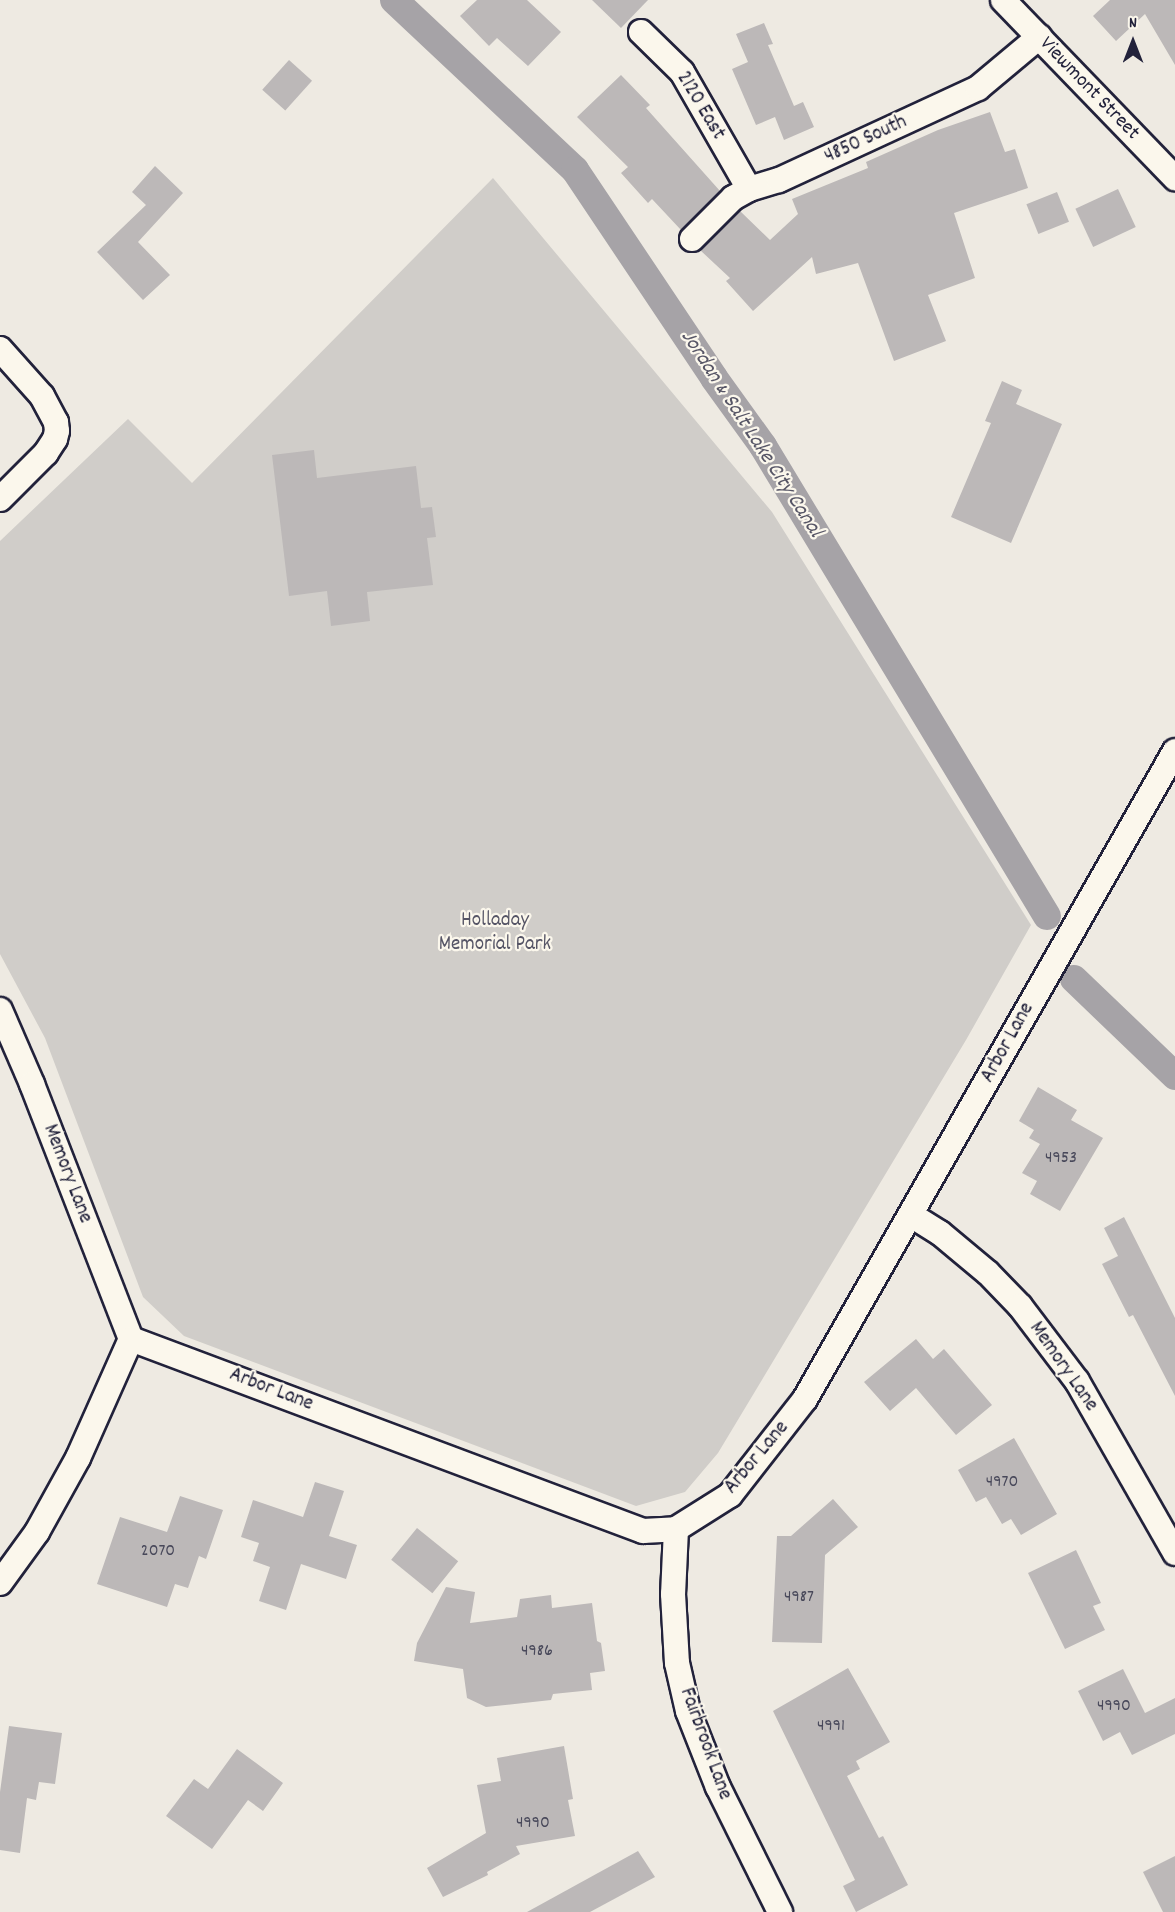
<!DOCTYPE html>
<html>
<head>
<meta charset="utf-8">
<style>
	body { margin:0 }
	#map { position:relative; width:1175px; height:1912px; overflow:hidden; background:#eeeae2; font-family:Dekko,sans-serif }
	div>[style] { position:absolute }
	.green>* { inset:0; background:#d0cdc9 }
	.canal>* { height:28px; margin:-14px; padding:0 14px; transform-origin:14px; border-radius:14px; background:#a6a3a7 }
	.building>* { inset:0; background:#bcb8b8; transform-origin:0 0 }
	.roads { filter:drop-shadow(2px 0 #22223b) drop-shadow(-2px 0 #22223b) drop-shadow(0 2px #22223b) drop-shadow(0 -2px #22223b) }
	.minor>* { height:24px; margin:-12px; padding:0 12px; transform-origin:12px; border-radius:12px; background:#fbf7ec }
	span { translate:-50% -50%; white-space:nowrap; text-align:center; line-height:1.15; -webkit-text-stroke:4.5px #fbf7ec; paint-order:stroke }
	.number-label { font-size:18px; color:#48485a }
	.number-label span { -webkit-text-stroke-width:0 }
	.street-label { font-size:21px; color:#22223b }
	.park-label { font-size:21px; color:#565566 }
	.water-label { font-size:22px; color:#575666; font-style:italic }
	.north { position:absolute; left:1103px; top:12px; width:60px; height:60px; -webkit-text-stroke:4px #fbf7ec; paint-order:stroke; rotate:0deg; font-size:16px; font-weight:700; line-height:24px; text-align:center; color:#22223b }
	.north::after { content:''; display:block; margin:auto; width:21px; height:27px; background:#22223b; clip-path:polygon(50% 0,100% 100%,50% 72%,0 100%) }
</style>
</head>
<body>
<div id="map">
	<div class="green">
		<div style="clip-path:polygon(493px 178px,772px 512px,1031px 925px,966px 1040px,718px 1453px,685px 1492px,636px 1506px,184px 1336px,143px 1297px,45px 1038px,0 954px,0 541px,128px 419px,192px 483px)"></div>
	</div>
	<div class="canal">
		<div style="left:394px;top:0;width:248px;rotate:43.2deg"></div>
		<div style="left:575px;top:170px;width:250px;rotate:56.2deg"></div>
		<div style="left:714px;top:378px;width:84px;rotate:54.2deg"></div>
		<div style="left:763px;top:446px;width:549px;rotate:58.86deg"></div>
		<div style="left:1074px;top:979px;width:140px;rotate:43.8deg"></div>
	</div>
	<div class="building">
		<div style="clip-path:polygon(477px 0,527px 0,561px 32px,528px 66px,497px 38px,489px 46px,460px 16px)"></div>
		<div style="clip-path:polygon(592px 0,648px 0,621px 28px)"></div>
		<div style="clip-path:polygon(1110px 0,1175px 0,1175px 65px,1145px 14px,1116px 41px,1093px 16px)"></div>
		<div style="clip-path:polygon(764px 23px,773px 44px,768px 45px,794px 106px,803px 102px,814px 127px,784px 140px,775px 117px,756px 125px,732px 69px,748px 62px,736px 34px)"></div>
		<div style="left:289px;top:60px;width:31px;height:40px;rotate:42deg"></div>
		<div style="clip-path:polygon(621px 75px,650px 105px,646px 108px,720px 191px,681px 230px,652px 199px,648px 203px,621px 173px,628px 167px,577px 117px)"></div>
		<div style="clip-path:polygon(990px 112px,1005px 152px,1015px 149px,1028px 188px,954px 213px,975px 278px,928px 295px,946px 341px,894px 361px,858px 263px,816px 274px,812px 257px,753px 311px,726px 281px,730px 278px,700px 250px,740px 211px,770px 240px,798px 214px,792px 199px,868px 168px,866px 162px,938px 130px)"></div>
		<div style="clip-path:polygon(155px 166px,183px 193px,138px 242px,170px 275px,143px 300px,97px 252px,146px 205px,132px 192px)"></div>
		<div style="left:1118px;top:189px;width:42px;height:47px;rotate:65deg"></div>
		<div style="left:1057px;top:192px;width:32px;height:33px;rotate:68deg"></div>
		<div style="clip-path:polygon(1002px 381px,1022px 390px,1016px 404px,1062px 424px,1011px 543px,951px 517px,991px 423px,985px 421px)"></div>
		<div style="clip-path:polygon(314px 450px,317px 478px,416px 466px,421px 508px,432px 507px,436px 537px,427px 538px,433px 585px,367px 592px,370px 621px,331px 626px,327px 591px,289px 596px,272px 455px)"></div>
		<div style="clip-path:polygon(1038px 1087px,1077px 1110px,1071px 1120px,1103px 1138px,1060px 1211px,1030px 1194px,1037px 1181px,1022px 1173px,1040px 1144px,1029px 1138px,1034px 1130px,1019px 1121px)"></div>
		<div style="clip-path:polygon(1124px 1217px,1175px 1318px,1175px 1396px,1133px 1315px,1129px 1317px,1102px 1264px,1118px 1256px,1104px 1228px)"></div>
		<div style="clip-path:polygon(916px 1339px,933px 1359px,944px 1349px,992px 1405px,956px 1435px,916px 1388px,890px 1411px,864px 1382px)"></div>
		<div style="clip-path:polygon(1014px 1438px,1057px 1514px,1021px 1535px,1011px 1519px,1002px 1524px,986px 1497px,976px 1502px,958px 1470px)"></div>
		<div style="clip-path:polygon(315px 1482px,344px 1491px,329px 1536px,357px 1545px,346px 1579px,301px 1564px,286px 1610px,259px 1601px,270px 1567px,253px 1561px,259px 1543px,241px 1537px,253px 1500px,303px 1517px)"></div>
		<div style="clip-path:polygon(180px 1496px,223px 1510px,206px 1559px,199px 1556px,188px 1588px,175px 1584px,167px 1607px,97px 1584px,120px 1517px,167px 1532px)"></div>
		<div style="clip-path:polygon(833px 1499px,858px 1527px,825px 1555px,822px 1643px,772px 1642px,777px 1536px,791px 1536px)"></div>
		<div style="left:417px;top:1528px;width:53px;height:41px;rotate:39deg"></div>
		<div style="clip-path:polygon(1076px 1550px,1101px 1603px,1093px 1606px,1105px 1630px,1065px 1649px,1028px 1573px)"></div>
		<div style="clip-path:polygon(446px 1587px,475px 1592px,470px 1623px,517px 1617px,520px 1599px,551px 1595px,552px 1608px,592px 1603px,597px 1641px,601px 1643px,605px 1671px,590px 1673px,592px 1690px,553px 1694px,551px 1700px,486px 1707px,467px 1698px,463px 1669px,414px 1661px,417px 1643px)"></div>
		<div style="clip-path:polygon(848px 1668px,890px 1742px,856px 1761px,860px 1769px,847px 1776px,879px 1838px,883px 1836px,908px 1885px,856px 1912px,843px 1886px,855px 1880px,773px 1711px)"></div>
		<div style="clip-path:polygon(1123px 1669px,1145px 1713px,1175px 1698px,1175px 1734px,1132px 1755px,1120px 1732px,1103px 1741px,1078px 1691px)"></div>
		<div style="clip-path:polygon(9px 1726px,62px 1733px,55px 1784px,39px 1782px,36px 1800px,27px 1798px,20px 1853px,0 1850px,0 1792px)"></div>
		<div style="clip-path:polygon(564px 1746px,573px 1799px,568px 1800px,575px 1836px,516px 1846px,520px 1854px,487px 1872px,488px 1875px,443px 1897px,427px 1868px,486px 1833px,477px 1785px,501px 1781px,497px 1758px)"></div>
		<div style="clip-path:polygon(237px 1749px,283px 1783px,263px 1811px,248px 1800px,212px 1849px,166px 1816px,194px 1779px,208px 1789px)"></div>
		<div style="clip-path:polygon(638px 1851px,655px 1877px,590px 1912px,527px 1912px)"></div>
		<div style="clip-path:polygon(1175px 1856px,1175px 1912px,1163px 1912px,1143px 1872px)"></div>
	</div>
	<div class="roads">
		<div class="minor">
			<div style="left:1003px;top:0;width:248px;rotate:46deg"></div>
			<div style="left:641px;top:32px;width:57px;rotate:44.3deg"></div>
			<div style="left:682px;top:72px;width:135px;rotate:60.2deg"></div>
			<div style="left:692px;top:239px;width:58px;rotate:-45deg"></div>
			<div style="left:733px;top:198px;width:18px;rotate:-29deg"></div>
			<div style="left:749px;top:189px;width:31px;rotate:-17deg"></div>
			<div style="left:779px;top:180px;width:219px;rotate:-24.8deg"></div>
			<div style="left:978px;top:88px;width:80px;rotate:-39.9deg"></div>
			<div style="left:0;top:349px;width:63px;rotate:48.2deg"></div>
			<div style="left:42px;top:396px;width:30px;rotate:62deg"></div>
			<div style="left:56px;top:422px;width:9px;rotate:84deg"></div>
			<div style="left:57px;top:431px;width:8px;rotate:104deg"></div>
			<div style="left:55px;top:439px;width:17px;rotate:123deg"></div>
			<div style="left:46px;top:453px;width:65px;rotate:135deg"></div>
			<div style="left:0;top:1010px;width:81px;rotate:66.6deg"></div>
			<div style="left:32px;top:1084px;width:274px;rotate:68.8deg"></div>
			<div style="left:911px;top:1215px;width:34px;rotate:32deg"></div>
			<div style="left:940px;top:1233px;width:62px;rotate:39.8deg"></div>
			<div style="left:988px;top:1273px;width:46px;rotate:45.9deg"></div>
			<div style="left:1020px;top:1306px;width:94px;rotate:52.8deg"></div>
			<div style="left:1077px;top:1381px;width:198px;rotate:60.3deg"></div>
			<div style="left:676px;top:1529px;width:65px;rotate:92.6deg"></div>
			<div style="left:673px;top:1594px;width:69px;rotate:86.7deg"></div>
			<div style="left:677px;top:1663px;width:49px;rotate:77.1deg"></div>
			<div style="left:688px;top:1711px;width:82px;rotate:68.5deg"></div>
			<div style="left:718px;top:1787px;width:140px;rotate:63.6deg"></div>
			<div style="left:0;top:1583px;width:63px;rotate:-54deg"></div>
			<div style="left:37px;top:1532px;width:85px;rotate:-61deg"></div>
			<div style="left:78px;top:1458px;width:130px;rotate:-66deg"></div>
			<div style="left:131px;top:1339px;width:547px;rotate:20.56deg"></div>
			<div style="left:643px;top:1531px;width:33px;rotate:-3deg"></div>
			<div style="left:676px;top:1529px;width:64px;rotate:-32.2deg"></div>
			<div style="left:730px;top:1495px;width:122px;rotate:-52deg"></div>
			<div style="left:805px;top:1399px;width:746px;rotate:-60.27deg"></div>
		</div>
	</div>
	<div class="number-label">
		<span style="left:1061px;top:1159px">4953</span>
		<span style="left:1002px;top:1483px">4970</span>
		<span style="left:158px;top:1552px">2070</span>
		<span style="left:799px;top:1598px">4987</span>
		<span style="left:537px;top:1652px">4986</span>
		<span style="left:1114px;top:1707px">4990</span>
		<span style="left:831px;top:1727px">4991</span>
		<span style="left:533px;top:1824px">4990</span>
	</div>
	<div class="street-label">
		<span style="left:1089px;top:89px;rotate:46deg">Viewmont Street</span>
		<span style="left:700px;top:106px;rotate:59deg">2120 East</span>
		<span style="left:866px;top:140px;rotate:-25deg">4850 South</span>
		<span style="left:1008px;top:1043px;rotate:-61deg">Arbor Lane</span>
		<span style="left:67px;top:1174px;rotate:69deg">Memory Lane</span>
		<span style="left:1063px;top:1367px;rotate:55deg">Memory Lane</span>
		<span style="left:271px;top:1390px;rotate:21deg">Arbor Lane</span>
		<span style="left:757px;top:1458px;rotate:-50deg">Arbor Lane</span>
		<span style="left:705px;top:1744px;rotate:70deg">Fairbrook Lane</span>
	</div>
	<div class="park-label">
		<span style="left:495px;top:933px">Holladay<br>Memorial Park</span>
	</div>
	<div class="water-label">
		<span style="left:751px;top:434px;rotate:57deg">Jordan &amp; Salt Lake City Canal</span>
	</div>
	<div class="north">N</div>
</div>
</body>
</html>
